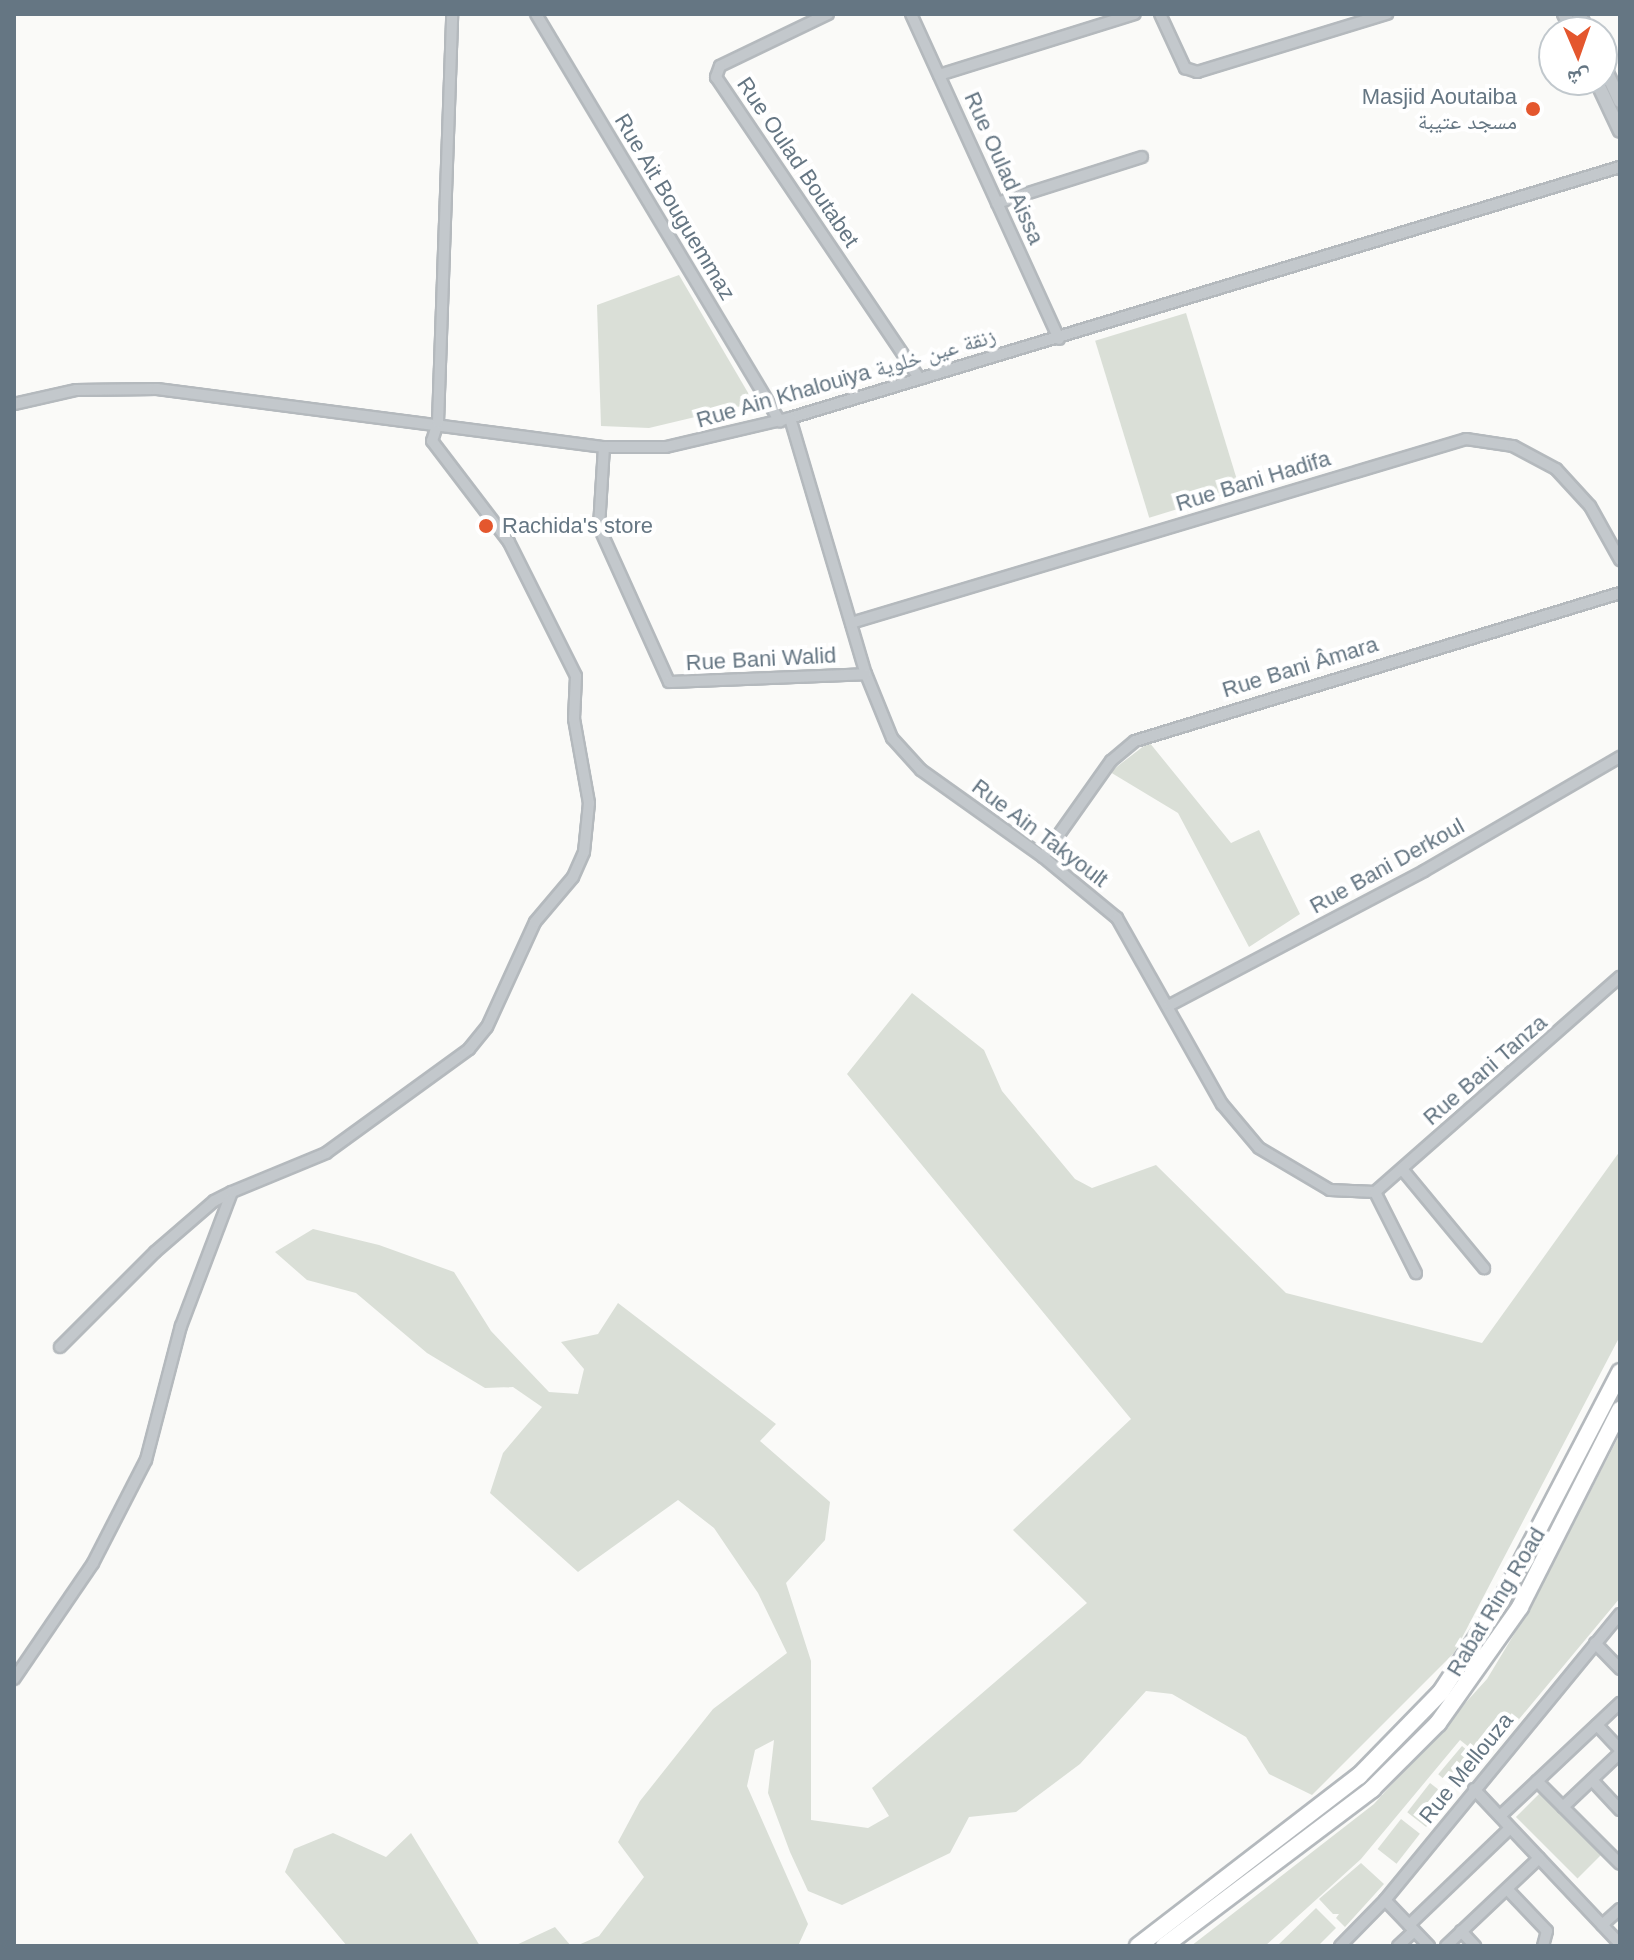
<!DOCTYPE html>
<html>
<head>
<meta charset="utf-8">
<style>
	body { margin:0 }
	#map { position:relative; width:1634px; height:1960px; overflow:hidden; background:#fafaf8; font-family:Arial,"Noto Naskh Arabic",sans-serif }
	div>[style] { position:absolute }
	.green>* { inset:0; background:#dadfd7; transform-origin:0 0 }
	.roads { filter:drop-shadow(2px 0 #b4b9bd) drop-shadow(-2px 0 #b4b9bd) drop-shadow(0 2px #b4b9bd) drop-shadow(0 -2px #b4b9bd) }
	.minor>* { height:10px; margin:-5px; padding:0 5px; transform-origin:5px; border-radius:5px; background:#c3c8cc }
	.tertiary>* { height:12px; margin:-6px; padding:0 6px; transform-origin:6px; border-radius:6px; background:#c3c8cc }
	.trunk>* { height:16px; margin:-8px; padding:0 8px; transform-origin:8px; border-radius:8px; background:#fff }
	.dots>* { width:22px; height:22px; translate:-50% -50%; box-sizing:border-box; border:4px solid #fff; border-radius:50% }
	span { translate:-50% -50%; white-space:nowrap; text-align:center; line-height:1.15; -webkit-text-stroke:8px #fff; paint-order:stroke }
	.poi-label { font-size:22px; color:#657683 }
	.right { translate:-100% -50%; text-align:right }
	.left { translate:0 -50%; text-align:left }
	.street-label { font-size:22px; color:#657683 }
	.frame { position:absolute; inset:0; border:16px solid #657683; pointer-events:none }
	.north { position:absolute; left:1538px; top:16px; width:80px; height:80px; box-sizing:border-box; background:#fff; border:2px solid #c1c8cd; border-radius:50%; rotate:178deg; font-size:22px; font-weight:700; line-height:32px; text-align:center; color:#657683 }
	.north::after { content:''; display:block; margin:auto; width:28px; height:36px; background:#e4572e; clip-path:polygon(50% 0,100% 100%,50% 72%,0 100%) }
</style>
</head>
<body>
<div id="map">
	<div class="green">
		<div style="clip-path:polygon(679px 275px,754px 403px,649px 428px,601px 426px,597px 305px)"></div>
		<div style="left:1186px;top:313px;width:185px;height:95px;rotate:73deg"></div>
		<div style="clip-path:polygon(1149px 742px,1231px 843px,1259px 830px,1300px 914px,1249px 947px,1178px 813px,1110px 772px)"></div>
		<div style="clip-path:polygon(912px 993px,984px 1050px,1002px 1091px,1075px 1179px,1092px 1188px,1156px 1165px,1286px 1293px,1482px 1343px,1620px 1151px,1620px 1336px,1454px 1653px,1312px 1795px,1269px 1774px,1246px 1737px,1172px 1694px,1146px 1691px,1080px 1764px,1016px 1812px,969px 1817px,950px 1853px,842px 1905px,808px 1891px,790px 1852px,768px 1793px,774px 1740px,755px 1750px,747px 1786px,808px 1924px,798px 1946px,576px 1946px,599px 1936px,644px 1877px,618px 1842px,640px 1801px,713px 1709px,787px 1653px,758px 1593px,714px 1528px,678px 1500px,578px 1572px,490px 1493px,503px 1453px,542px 1407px,513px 1387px,485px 1388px,427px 1353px,356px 1293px,307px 1280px,275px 1252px,313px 1229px,379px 1245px,454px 1272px,491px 1331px,549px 1392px,578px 1394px,584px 1369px,561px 1342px,598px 1334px,618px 1303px,776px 1424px,760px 1441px,830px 1502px,825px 1540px,786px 1583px,811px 1661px,811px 1820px,868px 1828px,889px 1816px,872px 1788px,1087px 1603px,1013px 1530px,1131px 1419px,847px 1074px)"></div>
		<div style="clip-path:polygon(1620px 1434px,1620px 1598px,1485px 1760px,1460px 1740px,1361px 1859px,1265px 1946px,1191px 1946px,1374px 1804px,1487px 1679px,1530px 1608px)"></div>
		<div style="left:1462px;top:1746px;width:23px;height:37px;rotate:40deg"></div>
		<div style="left:1430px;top:1783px;width:24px;height:37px;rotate:38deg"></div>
		<div style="left:1540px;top:1793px;width:87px;height:34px;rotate:45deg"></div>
		<div style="left:1401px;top:1819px;width:24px;height:38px;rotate:38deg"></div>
		<div style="clip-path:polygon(333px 1833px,386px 1857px,411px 1833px,480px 1946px,347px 1946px,285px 1872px,294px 1849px)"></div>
		<div style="clip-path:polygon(1361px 1863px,1384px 1884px,1345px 1927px,1336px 1918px,1339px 1914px,1333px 1914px,1319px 1899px)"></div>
		<div style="clip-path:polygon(1316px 1908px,1336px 1928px,1318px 1946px,1277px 1946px)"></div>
		<div style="clip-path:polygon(555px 1927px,571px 1946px,514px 1946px)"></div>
	</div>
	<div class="roads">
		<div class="minor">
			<div style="left:536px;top:14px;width:475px;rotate:59.1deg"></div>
			<div style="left:828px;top:14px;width:120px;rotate:154.3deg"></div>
			<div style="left:720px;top:66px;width:12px;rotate:110deg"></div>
			<div style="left:716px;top:77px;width:364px;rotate:56deg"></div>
			<div style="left:911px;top:14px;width:357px;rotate:65.5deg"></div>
			<div style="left:1160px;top:14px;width:60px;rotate:65.2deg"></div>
			<div style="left:1185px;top:68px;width:13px;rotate:18deg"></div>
			<div style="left:1197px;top:72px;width:199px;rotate:-17deg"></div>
			<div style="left:939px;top:75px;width:205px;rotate:-17.3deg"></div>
			<div style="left:997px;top:203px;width:152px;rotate:-17.6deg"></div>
			<div style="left:14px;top:404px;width:64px;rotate:-12.7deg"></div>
			<div style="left:76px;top:390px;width:81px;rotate:-0.7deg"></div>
			<div style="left:157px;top:389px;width:451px;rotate:7.4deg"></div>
			<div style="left:604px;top:447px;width:62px"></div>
			<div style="left:666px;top:447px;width:127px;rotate:-13.2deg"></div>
			<div style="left:790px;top:418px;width:867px;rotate:-16.83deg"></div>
			<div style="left:790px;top:418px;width:267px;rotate:73.5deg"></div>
			<div style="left:866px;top:674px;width:69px;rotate:67.9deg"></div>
			<div style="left:892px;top:738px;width:43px;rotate:47.8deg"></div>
			<div style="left:921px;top:770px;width:150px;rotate:35.5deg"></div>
			<div style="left:1043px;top:857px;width:96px;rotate:39.5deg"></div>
			<div style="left:1117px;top:918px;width:214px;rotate:60.6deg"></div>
			<div style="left:1222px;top:1104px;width:57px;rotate:49.9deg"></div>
			<div style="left:1259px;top:1148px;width:82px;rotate:30.6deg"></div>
			<div style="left:1330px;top:1190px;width:45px;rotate:2.5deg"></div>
			<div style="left:1375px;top:1192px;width:326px;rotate:-41.3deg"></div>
			<div style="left:604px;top:447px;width:80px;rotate:93.6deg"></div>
			<div style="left:599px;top:527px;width:170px;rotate:65.7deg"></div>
			<div style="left:669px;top:682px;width:197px;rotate:-2.3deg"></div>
			<div style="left:851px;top:623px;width:642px;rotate:-16.66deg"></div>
			<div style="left:1466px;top:439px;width:48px;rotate:8.5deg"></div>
			<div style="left:1513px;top:446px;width:49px;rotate:28.1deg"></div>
			<div style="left:1556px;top:469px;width:50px;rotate:47.4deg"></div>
			<div style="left:1590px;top:506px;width:62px;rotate:60.9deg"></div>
			<div style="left:1043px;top:857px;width:118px;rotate:-54.7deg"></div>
			<div style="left:1111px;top:761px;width:31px;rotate:-40deg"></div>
			<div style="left:1135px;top:741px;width:507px;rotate:-16.97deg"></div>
			<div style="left:1170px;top:1005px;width:287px;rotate:-27.8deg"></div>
			<div style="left:1424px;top:871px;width:227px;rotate:-30.2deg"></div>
			<div style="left:1402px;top:1169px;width:129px;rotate:50.4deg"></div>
			<div style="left:1375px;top:1192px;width:91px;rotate:63.2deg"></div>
			<div style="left:60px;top:1347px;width:134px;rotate:-45deg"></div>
			<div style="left:155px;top:1252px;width:78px;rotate:-40.8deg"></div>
			<div style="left:214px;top:1201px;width:20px;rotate:-27deg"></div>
			<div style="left:1595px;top:1643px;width:36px;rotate:46deg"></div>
			<div style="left:14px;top:1679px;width:140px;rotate:-55.7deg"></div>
			<div style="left:93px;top:1563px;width:116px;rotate:-62.8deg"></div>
			<div style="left:146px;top:1460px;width:138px;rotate:-75.4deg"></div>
			<div style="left:181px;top:1326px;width:143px;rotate:-69.2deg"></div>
			<div style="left:232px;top:1192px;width:102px;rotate:-22.5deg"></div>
			<div style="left:326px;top:1153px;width:177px;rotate:-36deg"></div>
			<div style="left:469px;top:1049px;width:28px;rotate:-51deg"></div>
			<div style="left:487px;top:1027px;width:115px;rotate:-65.4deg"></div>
			<div style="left:535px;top:922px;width:59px;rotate:-49.8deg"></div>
			<div style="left:573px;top:877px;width:27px;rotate:-66deg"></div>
			<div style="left:584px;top:852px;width:49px;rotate:-84.2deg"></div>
			<div style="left:589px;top:803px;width:85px;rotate:-100.1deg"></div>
			<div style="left:574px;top:719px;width:43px;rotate:-87.3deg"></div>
			<div style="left:576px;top:676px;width:150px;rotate:-116.6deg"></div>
			<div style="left:509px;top:542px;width:127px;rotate:-127.3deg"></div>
			<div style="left:432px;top:441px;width:20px;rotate:-72deg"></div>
			<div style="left:438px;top:422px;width:408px;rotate:-88deg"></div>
			<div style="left:1597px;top:1725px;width:34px;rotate:47deg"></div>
			<div style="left:1592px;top:1780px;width:41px;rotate:47deg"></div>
			<div style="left:1537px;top:1781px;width:117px;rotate:45deg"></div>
			<div style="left:1474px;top:1789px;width:213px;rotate:46.7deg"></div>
			<div style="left:1563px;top:1807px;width:79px;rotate:-43.5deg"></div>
			<div style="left:1500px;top:1816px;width:165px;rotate:-43.3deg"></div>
			<div style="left:1507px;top:1889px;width:58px;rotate:46.4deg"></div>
			<div style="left:1547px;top:1931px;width:16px;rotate:105deg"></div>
			<div style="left:1385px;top:1900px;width:64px;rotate:46.3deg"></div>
			<div style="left:1409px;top:1925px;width:140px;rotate:-43.8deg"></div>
			<div style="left:1602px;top:1925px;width:24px;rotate:-42deg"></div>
			<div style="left:1461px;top:1931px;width:21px;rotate:47deg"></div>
			<div style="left:1340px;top:1946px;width:64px;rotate:-45.6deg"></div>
			<div style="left:1385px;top:1900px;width:370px;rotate:-50.6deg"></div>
			<div style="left:1398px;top:1946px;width:22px;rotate:-43deg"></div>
			<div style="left:1446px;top:1946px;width:128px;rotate:-43.4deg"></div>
		</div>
		<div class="tertiary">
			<div style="left:1564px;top:14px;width:20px;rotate:63deg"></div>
			<div style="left:1579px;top:14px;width:20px;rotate:63deg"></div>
			<div style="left:1602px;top:62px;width:43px;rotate:65.2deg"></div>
			<div style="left:1596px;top:80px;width:56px;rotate:64.8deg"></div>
		</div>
		<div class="trunk">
			<div style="left:1138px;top:1946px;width:279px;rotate:-37.6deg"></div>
			<div style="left:1359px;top:1776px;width:117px;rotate:-45.7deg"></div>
			<div style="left:1441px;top:1692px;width:109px;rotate:-56.6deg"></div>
			<div style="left:1501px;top:1601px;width:258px;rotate:-62.5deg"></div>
			<div style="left:1164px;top:1946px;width:261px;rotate:-37deg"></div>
			<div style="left:1372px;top:1789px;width:93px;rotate:-45deg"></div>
			<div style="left:1438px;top:1723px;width:142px;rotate:-54.7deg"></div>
			<div style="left:1520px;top:1607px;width:221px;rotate:-63.1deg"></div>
		</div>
	</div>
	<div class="dots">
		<div style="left:1533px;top:109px;background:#e4572e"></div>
		<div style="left:486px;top:526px;background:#e4572e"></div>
	</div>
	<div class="poi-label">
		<span class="right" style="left:1517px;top:109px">Masjid Aoutaiba<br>مسجد عتيبة</span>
		<span class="left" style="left:502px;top:526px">Rachida's store</span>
	</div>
	<div class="street-label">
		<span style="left:798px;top:162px;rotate:56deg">Rue Oulad Boutabet</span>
		<span style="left:1004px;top:168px;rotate:66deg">Rue Oulad Aissa</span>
		<span style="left:675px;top:207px;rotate:59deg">Rue Ait Bouguemmaz</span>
		<span style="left:846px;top:378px;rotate:-16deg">Rue Ain Khalouiya زنقة عين خلوية</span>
		<span style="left:1253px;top:481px;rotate:-17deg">Rue Bani Hadifa</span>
		<span style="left:761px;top:659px;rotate:-3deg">Rue Bani Walid</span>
		<span style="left:1300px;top:667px;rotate:-17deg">Rue Bani Âmara</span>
		<span style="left:1040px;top:833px;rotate:37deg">Rue Ain Takyoult</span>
		<span style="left:1387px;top:866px;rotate:-29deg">Rue Bani Derkoul</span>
		<span style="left:1485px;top:1070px;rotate:-41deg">Rue Bani Tanza</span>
		<span style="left:1496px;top:1602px;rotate:-59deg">Rabat Ring Road</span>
		<span style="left:1466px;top:1768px;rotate:-51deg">Rue Mellouza</span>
	</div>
	<div class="frame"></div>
	<div class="north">ش</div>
</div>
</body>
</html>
